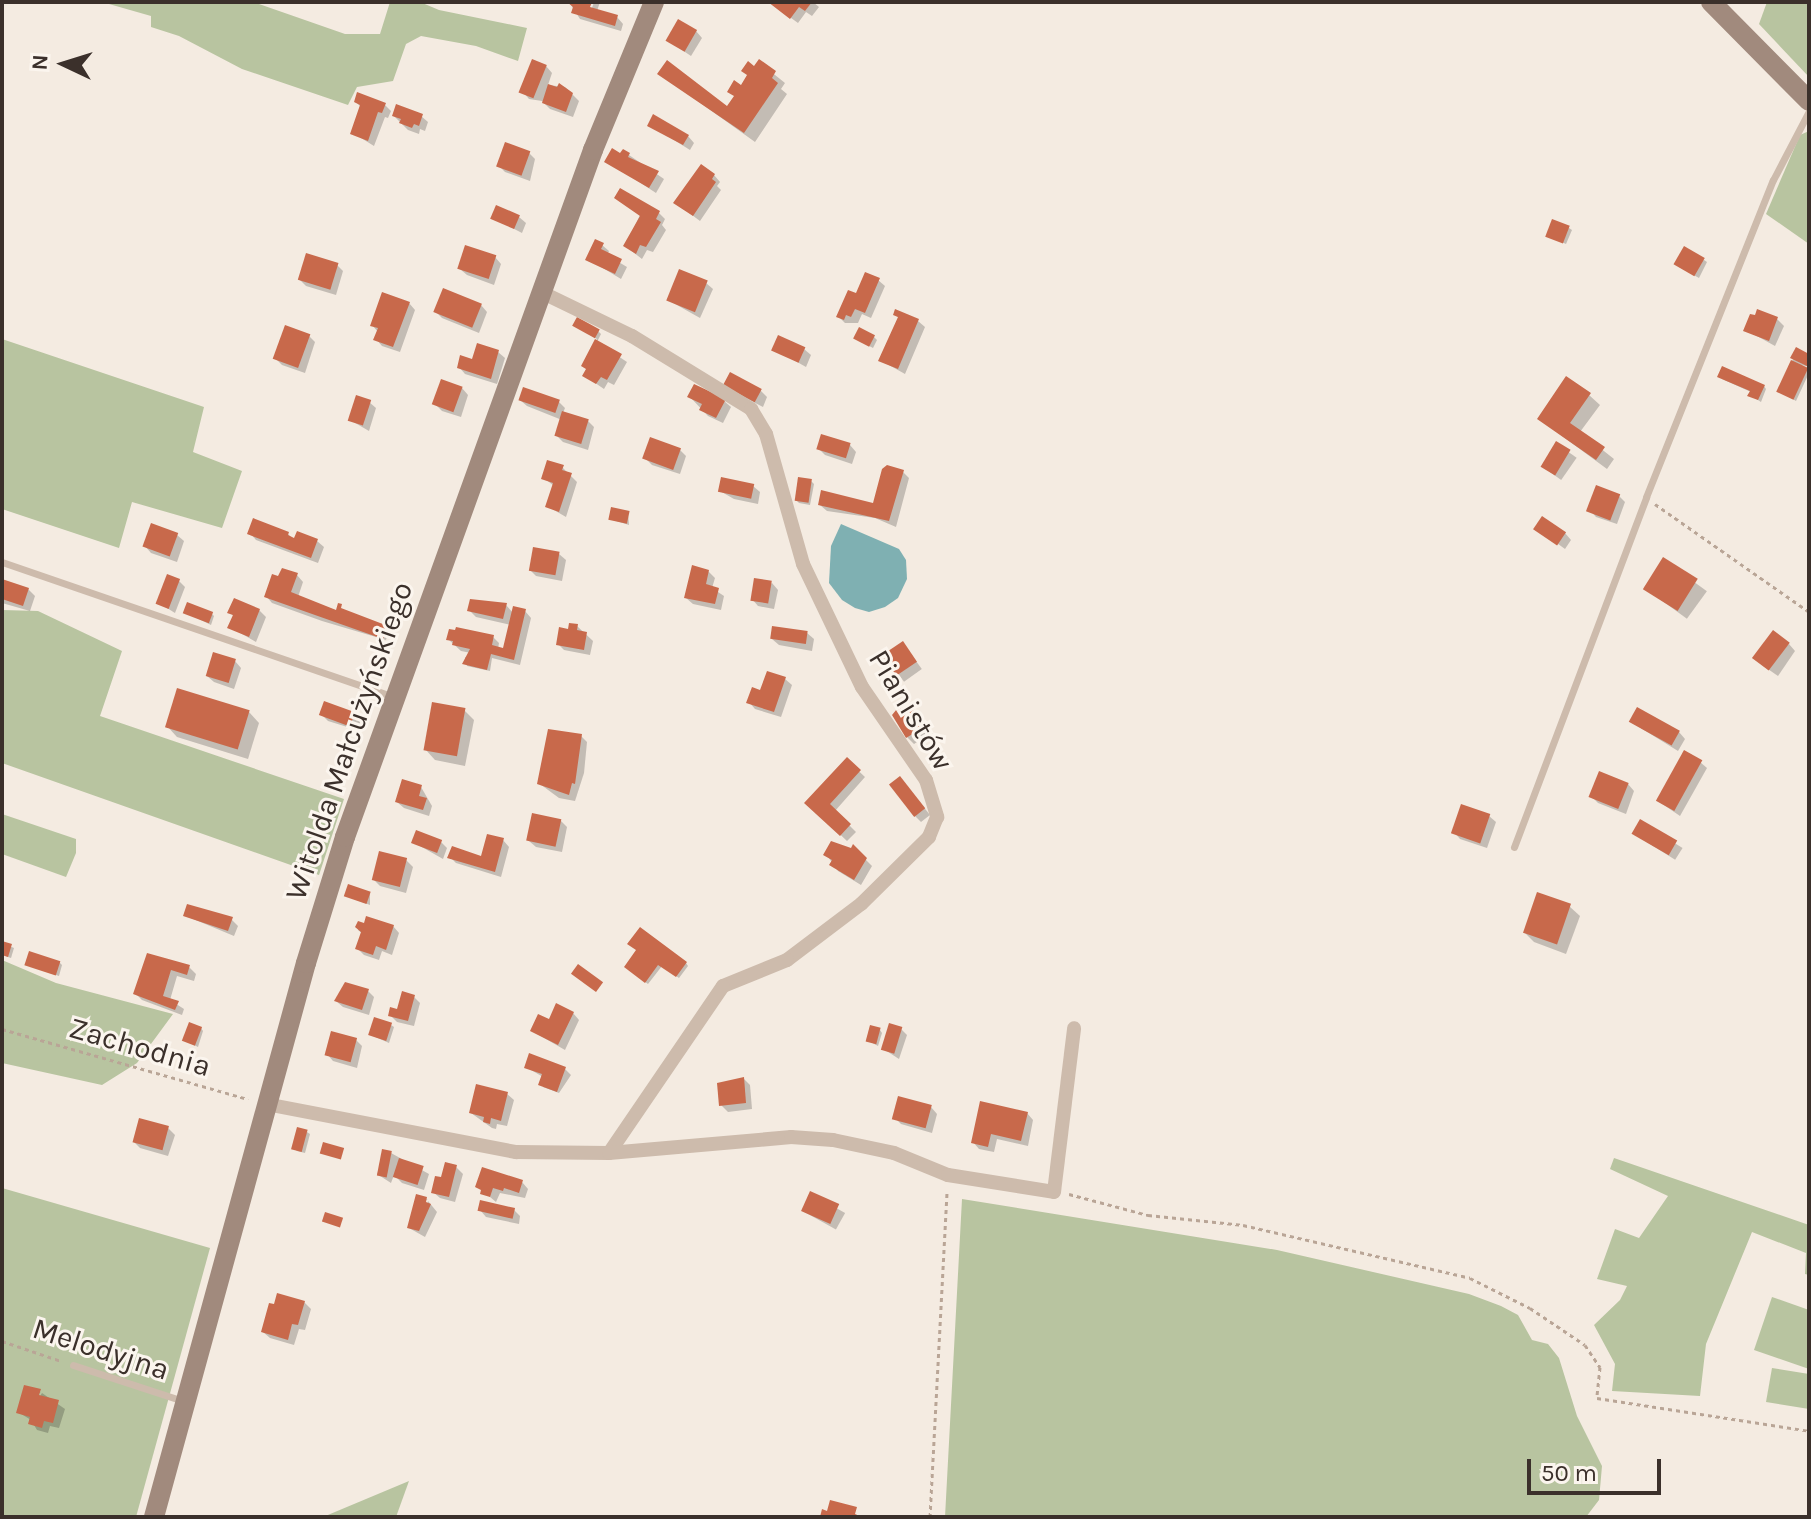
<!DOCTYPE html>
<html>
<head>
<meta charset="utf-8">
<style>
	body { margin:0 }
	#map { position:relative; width:1811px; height:1519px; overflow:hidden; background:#f4ebe1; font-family:Karla,sans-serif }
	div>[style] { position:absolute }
	.green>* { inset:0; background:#b8c4a0 }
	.water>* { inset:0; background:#7fb0b2 }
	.shadow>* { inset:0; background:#0003; transform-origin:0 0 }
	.building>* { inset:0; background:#c8694b; transform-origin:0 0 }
	.path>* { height:3px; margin-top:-1.5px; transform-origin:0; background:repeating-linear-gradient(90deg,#b9a596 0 4px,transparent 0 8px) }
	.lane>* { height:7px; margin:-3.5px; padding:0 3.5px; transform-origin:3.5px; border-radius:3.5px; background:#cdbbac }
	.street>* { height:14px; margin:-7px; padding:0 7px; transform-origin:7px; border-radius:7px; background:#cdbbac }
	.secondary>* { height:20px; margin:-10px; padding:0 10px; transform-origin:10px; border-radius:10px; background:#a18a7d }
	span { translate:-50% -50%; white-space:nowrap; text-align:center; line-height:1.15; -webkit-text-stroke:6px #fbf5ee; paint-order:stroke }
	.street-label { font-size:30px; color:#3b302b }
	.frame { position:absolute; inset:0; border:4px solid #3b302b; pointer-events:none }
	.north { position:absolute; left:24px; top:24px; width:80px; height:80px; -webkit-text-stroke:6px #fbf5ee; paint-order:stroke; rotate:274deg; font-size:22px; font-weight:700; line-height:32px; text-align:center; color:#3b302b }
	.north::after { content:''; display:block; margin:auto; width:28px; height:36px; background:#3b302b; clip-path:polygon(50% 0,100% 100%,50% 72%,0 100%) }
	.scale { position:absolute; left:1527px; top:1459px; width:134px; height:36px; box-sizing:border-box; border:4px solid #3b302b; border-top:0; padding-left:10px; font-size:24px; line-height:28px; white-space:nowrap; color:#3b302b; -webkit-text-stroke:6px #fbf5ee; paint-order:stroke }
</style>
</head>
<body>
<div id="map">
	<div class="green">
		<div style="clip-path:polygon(102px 2px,253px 2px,345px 34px,380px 34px,390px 2px,420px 2px,439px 10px,527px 28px,518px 61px,476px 46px,421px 36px,406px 44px,393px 81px,357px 87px,348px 105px,242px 69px,179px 36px,151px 27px,151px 16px)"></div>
		<div style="clip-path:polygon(1767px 2px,1809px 2px,1809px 77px,1759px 24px)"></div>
		<div style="clip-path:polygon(1809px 131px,1809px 244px,1766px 214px,1800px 135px)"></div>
		<div style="clip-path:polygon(2px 339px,204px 407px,193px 452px,242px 471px,222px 528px,132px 502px,119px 548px,2px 509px)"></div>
		<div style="clip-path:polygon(2px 610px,38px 611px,122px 651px,100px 716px,344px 799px,319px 875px,2px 763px)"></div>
		<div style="clip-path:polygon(2px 814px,76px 839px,76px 853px,66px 877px,2px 854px)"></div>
		<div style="clip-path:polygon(2px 960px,56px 983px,173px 1014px,137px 1063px,102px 1085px,2px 1063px)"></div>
		<div style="clip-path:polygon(1614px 1158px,1809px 1225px,1809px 1275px,1805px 1274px,1806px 1253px,1752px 1232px,1706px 1344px,1700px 1396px,1612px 1391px,1615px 1364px,1594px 1325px,1620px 1300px,1627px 1286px,1597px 1279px,1615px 1229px,1639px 1238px,1668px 1196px,1610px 1169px)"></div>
		<div style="clip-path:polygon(2px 1188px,210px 1248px,136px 1517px,2px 1517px)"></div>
		<div style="clip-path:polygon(962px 1199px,1277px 1250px,1469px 1294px,1501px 1306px,1518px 1315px,1532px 1340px,1548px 1344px,1559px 1358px,1577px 1416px,1602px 1466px,1599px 1500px,1586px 1517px,945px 1517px)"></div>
		<div style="clip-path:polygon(1772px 1297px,1809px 1310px,1809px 1369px,1754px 1350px)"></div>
		<div style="clip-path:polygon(1772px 1368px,1809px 1374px,1809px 1409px,1766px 1402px)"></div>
		<div style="clip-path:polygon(409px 1481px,396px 1517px,323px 1517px)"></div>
	</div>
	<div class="water">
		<div style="clip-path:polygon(841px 524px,899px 549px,906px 560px,907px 579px,898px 598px,885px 607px,869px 612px,855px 608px,842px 600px,829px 583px,831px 546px)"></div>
	</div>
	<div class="shadow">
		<div style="clip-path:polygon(569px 2px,590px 2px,589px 17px,594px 2px,600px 2px,597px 11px,617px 17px,623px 24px,621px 31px,580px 19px)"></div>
		<div style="clip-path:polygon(769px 2px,813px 2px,819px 7px,812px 16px,806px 12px,798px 23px)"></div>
		<div style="clip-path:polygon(696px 31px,702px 38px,691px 56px,667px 40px)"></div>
		<div style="clip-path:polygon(759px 62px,785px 83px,781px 89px,787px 94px,755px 142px,660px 74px,667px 63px,728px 109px)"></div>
		<div style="clip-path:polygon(546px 66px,552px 73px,548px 85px,565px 87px,579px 101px,573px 117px,550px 109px,542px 101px,529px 99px,523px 92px)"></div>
		<div style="clip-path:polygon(356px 102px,384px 104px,391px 111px,388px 118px,385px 117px,374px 146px,353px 133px,361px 107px)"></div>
		<div style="clip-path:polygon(394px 116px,421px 116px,428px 122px,425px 131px,420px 129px,419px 134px,408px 130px)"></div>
		<div style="clip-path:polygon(650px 125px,688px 136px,694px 143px,690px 150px)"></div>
		<div style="clip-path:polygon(528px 152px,535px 159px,530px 181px,505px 172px,498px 165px)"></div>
		<div style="clip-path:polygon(629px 155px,664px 179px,656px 193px,607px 161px)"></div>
		<div style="clip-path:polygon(714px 175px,720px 182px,717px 186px,721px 190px,700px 221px,676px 203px)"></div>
		<div style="clip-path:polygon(659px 213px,665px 219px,662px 225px,666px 230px,653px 252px,647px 250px,642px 259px,625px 246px,640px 215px)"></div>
		<div style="clip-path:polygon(519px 217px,526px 223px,522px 233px,493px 218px)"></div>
		<div style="clip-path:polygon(1569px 228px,1572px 230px,1566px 244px,1548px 236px)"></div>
		<div style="clip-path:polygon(602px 245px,609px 251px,607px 255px,627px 267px,621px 279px,588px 259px)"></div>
		<div style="clip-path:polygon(495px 257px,501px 264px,494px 285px,467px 275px,460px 269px)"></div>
		<div style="clip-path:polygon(1704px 260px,1707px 262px,1699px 278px,1679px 267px)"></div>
		<div style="clip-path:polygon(337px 265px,343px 271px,336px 295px,306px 286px,299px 279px)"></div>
		<div style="clip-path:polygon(878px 280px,885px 286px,871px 318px,862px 314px,858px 323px,845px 323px,838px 316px)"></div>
		<div style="clip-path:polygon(706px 283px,713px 289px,700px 318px,668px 300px)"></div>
		<div style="clip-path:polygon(409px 303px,415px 310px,400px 352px,382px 346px,376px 339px,378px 332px,372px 325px)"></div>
		<div style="clip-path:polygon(481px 305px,487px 312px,479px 333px,442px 318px,436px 312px)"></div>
		<div style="clip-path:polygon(895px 315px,918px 321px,925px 327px,905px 374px,880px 360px,899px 318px)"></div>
		<div style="clip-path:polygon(1777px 319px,1784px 326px,1775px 346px,1746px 330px)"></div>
		<div style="clip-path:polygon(578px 328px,598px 331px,601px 334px,597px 342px,627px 362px,614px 385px,608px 382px,604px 389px,585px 376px,588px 370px,583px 365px,597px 339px)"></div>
		<div style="clip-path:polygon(309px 336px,315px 342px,305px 373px,282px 365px,276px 359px)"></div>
		<div style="clip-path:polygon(874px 337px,877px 340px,873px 348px,856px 339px)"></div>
		<div style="clip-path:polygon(774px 349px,804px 349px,811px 355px,806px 367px)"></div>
		<div style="clip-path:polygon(1797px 350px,1809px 356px,1809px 367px,1802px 365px,1809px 373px,1796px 401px,1779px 391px)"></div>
		<div style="clip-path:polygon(498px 352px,505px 358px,497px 384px,465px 374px,459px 367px)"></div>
		<div style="clip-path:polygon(1722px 379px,1764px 386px,1766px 389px,1761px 402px,1750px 395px,1751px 392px)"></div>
		<div style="clip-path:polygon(462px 388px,468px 395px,461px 417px,442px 411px,435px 404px)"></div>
		<div style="clip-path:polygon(732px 391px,761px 391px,767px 397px,763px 407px)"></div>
		<div style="clip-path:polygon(1589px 395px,1600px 405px,1580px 432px,1614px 459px,1607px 469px,1539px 419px)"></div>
		<div style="clip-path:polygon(690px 397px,724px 401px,731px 407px,723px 423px,708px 416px)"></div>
		<div style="clip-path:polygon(520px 400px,559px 402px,565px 408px,563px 413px,588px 421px,594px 427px,588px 450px,563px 442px,557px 436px,562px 420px,527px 406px)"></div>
		<div style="clip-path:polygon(369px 402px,376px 408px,369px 431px,350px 420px)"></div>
		<div style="left:1557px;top:444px;width:24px;height:27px;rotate:35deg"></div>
		<div style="clip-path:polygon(850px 445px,856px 452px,852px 464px,825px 455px,818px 448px)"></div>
		<div style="clip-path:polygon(680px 450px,686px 456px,680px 474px,652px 465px,645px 458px)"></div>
		<div style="clip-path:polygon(562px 467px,577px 482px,566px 517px,547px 506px,554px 486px,544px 478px)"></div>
		<div style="clip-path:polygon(903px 472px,909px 478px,896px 527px,875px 518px,827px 511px,820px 505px,872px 505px)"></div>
		<div style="clip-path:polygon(811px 481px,814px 484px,810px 505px,799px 503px,796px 500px)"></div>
		<div style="clip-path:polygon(753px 486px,760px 492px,758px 504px,734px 499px,720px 491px)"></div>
		<div style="clip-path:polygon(1619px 496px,1625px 502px,1617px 524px,1596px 517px,1590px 510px)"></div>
		<div style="clip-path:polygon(628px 513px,629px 525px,610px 519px)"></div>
		<div style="clip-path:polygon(1536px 528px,1565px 533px,1571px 540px,1565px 549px)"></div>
		<div style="clip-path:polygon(250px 533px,288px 534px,295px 541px,317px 541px,324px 547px,318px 563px,256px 540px)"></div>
		<div style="clip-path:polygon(177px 535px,184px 541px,177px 562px,151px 553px,145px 546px)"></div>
		<div style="clip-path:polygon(559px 554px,566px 560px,562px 581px,536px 576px,530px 570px)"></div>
		<div style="left:1664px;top:560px;width:53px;height:34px;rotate:36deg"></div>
		<div style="clip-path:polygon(708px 571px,715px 578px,712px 588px,724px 596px,721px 610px,693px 604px,686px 598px)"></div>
		<div style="clip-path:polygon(297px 575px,303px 582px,298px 597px,387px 628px,389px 630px,386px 640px,322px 621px,272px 603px,266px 596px,279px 579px)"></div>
		<div style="clip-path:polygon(178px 580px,185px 587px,175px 613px,159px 603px)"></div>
		<div style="clip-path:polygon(2px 581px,28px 589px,35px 596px,30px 611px,2px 603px)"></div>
		<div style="clip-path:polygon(772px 583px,778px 590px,774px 609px,758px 606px,752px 599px)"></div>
		<div style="clip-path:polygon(506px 605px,513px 613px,525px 611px,531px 618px,520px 665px,492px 658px,490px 671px,467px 666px,465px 657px,470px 658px,471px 653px,461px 651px,448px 639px,493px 637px,499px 643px,498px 649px,505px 650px,511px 625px,476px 617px,470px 611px)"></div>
		<div style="clip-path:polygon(259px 610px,266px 617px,256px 642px,230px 627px,234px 617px,230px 612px)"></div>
		<div style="clip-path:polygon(185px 612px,212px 614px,214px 616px,211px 625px)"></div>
		<div style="clip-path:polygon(577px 626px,593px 641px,590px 655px,564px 650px,558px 644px)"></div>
		<div style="clip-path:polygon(807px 633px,814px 639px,812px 651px,779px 645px,772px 639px)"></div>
		<div style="left:903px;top:643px;width:32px;height:22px;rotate:54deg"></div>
		<div style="clip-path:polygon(1789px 644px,1795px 651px,1778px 676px,1762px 665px)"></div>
		<div style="clip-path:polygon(235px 661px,241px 668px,234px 689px,214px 682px,207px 676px)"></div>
		<div style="clip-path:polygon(785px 679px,792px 685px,781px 717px,755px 709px,749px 702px)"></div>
		<div style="clip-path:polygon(911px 706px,929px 734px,914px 744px,907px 737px,901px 707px,904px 710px)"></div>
		<div style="clip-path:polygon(464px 710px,474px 720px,465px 766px,435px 760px,425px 749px)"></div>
		<div style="clip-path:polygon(249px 712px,259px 723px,248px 759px,177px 737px,167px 726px)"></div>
		<div style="clip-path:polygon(354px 713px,361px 720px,357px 730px,328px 721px,321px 714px)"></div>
		<div style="clip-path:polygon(1631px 722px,1679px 732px,1685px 739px,1678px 751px)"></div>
		<div style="clip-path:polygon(581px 736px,587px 742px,584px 773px,575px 801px,559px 798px,540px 784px)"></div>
		<div style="clip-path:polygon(847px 760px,865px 777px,835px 811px,856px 832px,847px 841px,807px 803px)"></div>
		<div style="clip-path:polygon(1700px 762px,1707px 768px,1680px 816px,1658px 801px)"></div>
		<div style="clip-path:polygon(1628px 784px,1634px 791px,1626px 814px,1598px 803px,1591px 796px)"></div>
		<div style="clip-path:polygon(906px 785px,930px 815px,921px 822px,915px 816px)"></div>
		<div style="clip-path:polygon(421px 787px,432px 806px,429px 816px,404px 808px,397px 802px)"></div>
		<div style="clip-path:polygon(1489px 816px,1496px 822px,1487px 848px,1460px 839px,1454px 832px)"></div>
		<div style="clip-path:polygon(560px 820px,567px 827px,562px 852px,536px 847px,529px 841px)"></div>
		<div style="left:1641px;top:822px;width:49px;height:14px;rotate:32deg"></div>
		<div style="clip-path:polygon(503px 840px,509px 847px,501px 877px,456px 863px,450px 857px,483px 858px)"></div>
		<div style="clip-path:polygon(413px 842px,441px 842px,447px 848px,443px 859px)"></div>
		<div style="clip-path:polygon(854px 848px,872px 866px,861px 885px,838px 871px,826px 854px,852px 851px)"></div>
		<div style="clip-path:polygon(406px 860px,413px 867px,406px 893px,380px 886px,374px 880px)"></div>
		<div style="clip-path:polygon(370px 893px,370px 905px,346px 896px)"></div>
		<div style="clip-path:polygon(1569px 906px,1580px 916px,1566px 954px,1534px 942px,1524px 932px)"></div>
		<div style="clip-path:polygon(186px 916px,231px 919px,238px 926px,234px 936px)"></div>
		<div style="clip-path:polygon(359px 924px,393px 926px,399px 933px,392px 955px,382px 951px,379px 960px,364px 955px,358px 949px,363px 934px,358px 930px)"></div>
		<div style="clip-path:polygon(2px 943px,14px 948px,11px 958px,2px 955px)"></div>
		<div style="clip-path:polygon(638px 950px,686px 963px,688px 966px,679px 978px,662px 966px,648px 984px,629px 970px)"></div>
		<div style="clip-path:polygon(148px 955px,189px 967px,196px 974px,194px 981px,177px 976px,170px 1000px,184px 1009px,182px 1015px,142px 1000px,136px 994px)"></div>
		<div style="clip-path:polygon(59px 962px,62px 965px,59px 976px,27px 965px)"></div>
		<div style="clip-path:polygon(368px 991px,374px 997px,369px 1015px,343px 1007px,336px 1001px)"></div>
		<div style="clip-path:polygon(414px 997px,420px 1003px,414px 1026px,397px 1022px,390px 1015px)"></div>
		<div style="clip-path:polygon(573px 1013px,579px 1020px,565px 1050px,532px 1031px)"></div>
		<div style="clip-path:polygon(391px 1025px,394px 1027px,389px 1043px,371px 1035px)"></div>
		<div style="clip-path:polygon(201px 1028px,203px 1031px,198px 1047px,186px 1041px)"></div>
		<div style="clip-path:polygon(901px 1029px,907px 1035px,899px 1059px,882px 1048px)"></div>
		<div style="clip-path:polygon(880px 1030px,882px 1033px,878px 1046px,867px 1040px)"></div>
		<div style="clip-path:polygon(356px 1040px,362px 1046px,357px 1068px,333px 1061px,327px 1054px)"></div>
		<div style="clip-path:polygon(526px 1067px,564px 1068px,571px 1075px,559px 1093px,543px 1087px,543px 1077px)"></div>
		<div style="clip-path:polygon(744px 1079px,750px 1085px,752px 1109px,728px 1112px,721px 1105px)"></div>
		<div style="clip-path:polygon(507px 1094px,514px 1100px,507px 1126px,497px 1124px,496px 1129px,492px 1128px,471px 1113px)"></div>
		<div style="clip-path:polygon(931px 1107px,937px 1114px,932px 1133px,901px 1124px,895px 1118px)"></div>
		<div style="clip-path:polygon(1027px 1113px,1033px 1120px,1028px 1146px,997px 1139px,994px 1152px,979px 1149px,973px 1142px)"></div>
		<div style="clip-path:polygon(168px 1128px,175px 1135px,168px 1156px,140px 1148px,133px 1141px)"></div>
		<div style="clip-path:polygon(307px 1132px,310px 1134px,305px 1153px,297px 1151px,294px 1148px)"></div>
		<div style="clip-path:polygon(391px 1153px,429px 1174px,424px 1190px,402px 1183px,394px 1175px,391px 1183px,377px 1174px)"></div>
		<div style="clip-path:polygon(456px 1167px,463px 1174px,455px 1202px,440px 1198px,433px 1192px)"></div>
		<div style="clip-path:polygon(522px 1182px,528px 1189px,525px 1198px,500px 1193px,496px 1202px,478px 1187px)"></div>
		<div style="left:811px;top:1194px;width:39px;height:19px;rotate:29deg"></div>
		<div style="clip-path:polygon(417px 1196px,428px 1200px,424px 1200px,421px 1211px,425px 1212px,428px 1201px,437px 1212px,425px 1237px,409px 1228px)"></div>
		<div style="clip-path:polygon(480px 1210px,514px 1210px,520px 1216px,519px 1224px,486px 1217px)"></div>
		<div style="clip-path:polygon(304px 1302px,311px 1309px,305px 1330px,299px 1329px,294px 1345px,270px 1338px,263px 1332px,275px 1306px)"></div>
		<div style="clip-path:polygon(25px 1387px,41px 1393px,37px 1393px,35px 1404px,42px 1393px,65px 1409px,59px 1428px,50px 1426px,48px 1433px,37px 1430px,31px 1420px,18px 1412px)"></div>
	</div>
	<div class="building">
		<div style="clip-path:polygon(567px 2px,592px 2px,590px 7px,618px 15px,615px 26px,571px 13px,573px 7px)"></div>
		<div style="clip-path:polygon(768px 2px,812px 2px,805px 11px,799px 7px,790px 19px)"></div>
		<div style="left:678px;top:19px;width:22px;height:25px;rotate:30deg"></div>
		<div style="left:532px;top:59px;width:16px;height:36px;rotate:22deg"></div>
		<div style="clip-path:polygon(759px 59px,776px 71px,772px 78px,778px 83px,744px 133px,657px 74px,667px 60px,727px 106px,734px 96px,727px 92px,734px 80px,741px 85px,747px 75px,741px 71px,748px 61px,754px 66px)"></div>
		<div style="clip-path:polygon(559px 83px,573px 93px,566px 112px,542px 103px,548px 84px,557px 87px)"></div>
		<div style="clip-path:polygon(357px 92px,386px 103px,382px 113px,378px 112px,368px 141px,350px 134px,360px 105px,354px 102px)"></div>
		<div style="clip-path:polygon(396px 104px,423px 114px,419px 126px,414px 124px,412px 128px,399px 123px,401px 119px,392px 116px)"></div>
		<div style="clip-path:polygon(653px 114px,689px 135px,683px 145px,647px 126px)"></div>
		<div style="left:505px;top:142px;width:27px;height:26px;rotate:20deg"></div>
		<div style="clip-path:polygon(612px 148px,620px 153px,623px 149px,630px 153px,628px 157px,659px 171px,649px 188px,604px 162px)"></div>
		<div style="clip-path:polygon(701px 164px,715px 174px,712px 179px,716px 182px,693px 216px,673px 203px)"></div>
		<div style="clip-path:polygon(620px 188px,660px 211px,656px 219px,661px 222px,646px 247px,640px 245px,636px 254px,623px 246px,640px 216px,614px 198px)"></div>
		<div style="left:496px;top:205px;width:26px;height:15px;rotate:23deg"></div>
		<div style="left:1552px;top:219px;width:19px;height:19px;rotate:21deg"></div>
		<div style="clip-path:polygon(595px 239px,604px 243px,601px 249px,622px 259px,615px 274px,585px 260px)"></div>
		<div style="left:465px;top:245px;width:33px;height:25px;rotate:18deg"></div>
		<div style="left:1684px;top:246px;width:24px;height:21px;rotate:30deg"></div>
		<div style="left:306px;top:253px;width:34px;height:28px;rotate:17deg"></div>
		<div style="left:679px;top:269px;width:31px;height:34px;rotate:22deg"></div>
		<div style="clip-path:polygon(865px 272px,880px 278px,865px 313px,855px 309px,851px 317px,846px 315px,844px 320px,836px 317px,848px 290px,856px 293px)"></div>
		<div style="left:443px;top:288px;width:42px;height:26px;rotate:22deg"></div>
		<div style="clip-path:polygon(382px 292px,410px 302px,393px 347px,373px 340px,378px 328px,370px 326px)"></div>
		<div style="clip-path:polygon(895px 309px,919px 319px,898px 369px,878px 361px,898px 317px,893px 315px)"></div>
		<div style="clip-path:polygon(1757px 309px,1778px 317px,1769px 341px,1743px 331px,1750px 314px,1755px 315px)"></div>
		<div style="left:577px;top:317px;width:26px;height:10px;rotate:29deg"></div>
		<div style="left:285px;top:325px;width:27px;height:36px;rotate:20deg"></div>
		<div style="left:859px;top:327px;width:18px;height:13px;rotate:27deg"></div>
		<div style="left:778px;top:335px;width:30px;height:17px;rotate:24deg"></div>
		<div style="clip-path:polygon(595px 339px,622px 354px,607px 380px,601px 377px,596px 384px,582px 376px,586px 369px,581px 366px)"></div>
		<div style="clip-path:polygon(477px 343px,499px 350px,491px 379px,457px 368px,460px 355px,472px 359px)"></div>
		<div style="clip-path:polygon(1796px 347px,1809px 354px,1809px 367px,1790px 358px)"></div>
		<div style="left:1791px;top:360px;width:19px;height:35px;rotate:25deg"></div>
		<div style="clip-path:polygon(1722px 366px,1765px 385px,1758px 400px,1747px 396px,1750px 391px,1717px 377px)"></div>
		<div style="left:730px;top:372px;width:36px;height:15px;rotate:28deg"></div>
		<div style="clip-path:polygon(1566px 376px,1591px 393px,1570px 423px,1605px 447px,1596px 460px,1537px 419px)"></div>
		<div style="left:441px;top:379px;width:23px;height:27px;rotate:20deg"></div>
		<div style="clip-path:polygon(694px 384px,726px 399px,716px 418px,699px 410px,702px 404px,687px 397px)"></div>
		<div style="left:523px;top:387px;width:39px;height:14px;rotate:19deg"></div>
		<div style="left:356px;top:395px;width:16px;height:27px;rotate:18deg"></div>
		<div style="left:562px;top:411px;width:28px;height:26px;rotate:17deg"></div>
		<div style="left:821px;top:434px;width:31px;height:16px;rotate:17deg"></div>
		<div style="left:650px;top:437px;width:33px;height:23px;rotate:20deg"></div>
		<div style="left:1556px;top:441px;width:17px;height:30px;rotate:31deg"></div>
		<div style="clip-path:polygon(547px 460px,564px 465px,562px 470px,572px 473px,559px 512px,545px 507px,553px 483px,541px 479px)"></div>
		<div style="clip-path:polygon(887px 465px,904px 470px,889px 521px,818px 505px,821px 490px,873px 503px,882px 469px)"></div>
		<div style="left:721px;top:477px;width:34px;height:15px;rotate:12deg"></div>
		<div style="left:798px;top:477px;width:14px;height:24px;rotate:8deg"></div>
		<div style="left:1596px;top:485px;width:26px;height:28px;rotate:21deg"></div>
		<div style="left:611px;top:507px;width:19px;height:13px;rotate:12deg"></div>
		<div style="left:1542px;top:516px;width:29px;height:16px;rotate:34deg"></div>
		<div style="clip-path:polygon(253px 518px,289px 532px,288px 535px,294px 538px,297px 531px,318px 539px,311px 558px,247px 534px)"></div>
		<div style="left:151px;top:523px;width:29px;height:25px;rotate:20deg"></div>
		<div style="left:533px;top:547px;width:27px;height:24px;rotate:10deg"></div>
		<div style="left:1663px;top:557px;width:41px;height:38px;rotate:32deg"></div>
		<div style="clip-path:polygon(692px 565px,709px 570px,706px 584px,719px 588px,715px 604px,684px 598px)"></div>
		<div style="clip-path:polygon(282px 568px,298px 573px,291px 592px,336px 610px,338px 603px,342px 604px,341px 608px,388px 626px,383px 639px,264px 597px,272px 574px,278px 576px)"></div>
		<div style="left:167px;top:574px;width:14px;height:32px;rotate:21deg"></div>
		<div style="left:754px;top:578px;width:18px;height:23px;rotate:9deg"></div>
		<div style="clip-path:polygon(2px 579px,29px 588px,23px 606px,2px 599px)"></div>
		<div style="clip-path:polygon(234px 598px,260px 609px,249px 637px,227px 628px,233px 615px,227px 613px)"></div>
		<div style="clip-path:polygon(470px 599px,507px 603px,503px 619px,467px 611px)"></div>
		<div style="left:187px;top:602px;width:28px;height:12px;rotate:21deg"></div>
		<div style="clip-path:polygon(513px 606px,526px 609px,514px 660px,491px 654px,487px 670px,462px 664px,470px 649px,452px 645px,453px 641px,446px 640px,449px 629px,455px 630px,456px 627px,494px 635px,492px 645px,503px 648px)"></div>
		<div style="clip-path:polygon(569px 623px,578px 624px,577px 630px,587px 632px,584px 650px,556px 645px,559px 627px,568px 629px)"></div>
		<div style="left:772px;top:626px;width:36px;height:13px;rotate:8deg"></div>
		<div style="left:1773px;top:630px;width:21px;height:35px;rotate:37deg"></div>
		<div style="left:903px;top:641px;width:25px;height:25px;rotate:56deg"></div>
		<div style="left:213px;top:652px;width:24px;height:25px;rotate:17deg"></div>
		<div style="clip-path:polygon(767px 671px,786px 677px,774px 712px,746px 703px,752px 687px,760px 690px)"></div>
		<div style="left:177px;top:688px;width:76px;height:41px;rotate:17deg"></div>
		<div style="left:324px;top:701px;width:33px;height:15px;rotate:20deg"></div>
		<div style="left:432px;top:702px;width:34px;height:49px;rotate:10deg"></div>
		<div style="clip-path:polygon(901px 704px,903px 709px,911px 704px,924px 727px,906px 738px,892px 715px)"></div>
		<div style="left:1637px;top:707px;width:49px;height:17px;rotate:29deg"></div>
		<div style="clip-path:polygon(548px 729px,582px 734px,575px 784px,572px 783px,569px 795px,537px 784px)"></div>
		<div style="left:1684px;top:750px;width:21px;height:58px;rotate:29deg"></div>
		<div style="clip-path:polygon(847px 757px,861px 770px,830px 804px,851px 824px,840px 836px,804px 803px)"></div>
		<div style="left:1599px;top:771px;width:32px;height:28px;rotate:22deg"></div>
		<div style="left:900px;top:776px;width:41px;height:14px;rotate:52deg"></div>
		<div style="clip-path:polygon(402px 779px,422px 785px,419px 796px,427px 798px,423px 810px,395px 802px)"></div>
		<div style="left:1461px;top:804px;width:31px;height:31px;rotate:19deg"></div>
		<div style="left:532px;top:813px;width:30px;height:28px;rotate:12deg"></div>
		<div style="left:1640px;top:819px;width:43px;height:17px;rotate:30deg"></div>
		<div style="left:416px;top:830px;width:28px;height:14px;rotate:21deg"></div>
		<div style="clip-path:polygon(487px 834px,504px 838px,495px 872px,447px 858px,452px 846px,481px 856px)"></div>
		<div style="clip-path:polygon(831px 841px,851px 848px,853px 844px,867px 858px,854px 880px,829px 865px,832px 860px,823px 855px)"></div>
		<div style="left:379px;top:851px;width:29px;height:30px;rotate:14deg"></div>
		<div style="left:348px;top:884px;width:24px;height:13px;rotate:19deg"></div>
		<div style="left:1537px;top:892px;width:36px;height:43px;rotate:19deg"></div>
		<div style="clip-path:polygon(187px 904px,233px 917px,228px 931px,183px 916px)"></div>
		<div style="clip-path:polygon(366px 916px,394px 925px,386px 950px,376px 946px,373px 955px,355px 949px,361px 932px,355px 927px,358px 921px,364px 923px)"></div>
		<div style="clip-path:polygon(640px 927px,687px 962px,676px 977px,658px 965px,645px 983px,624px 967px,636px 950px,627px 944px)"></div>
		<div style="clip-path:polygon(2px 941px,12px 944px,8px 957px,2px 955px)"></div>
		<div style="left:29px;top:951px;width:33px;height:15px;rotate:18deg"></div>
		<div style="clip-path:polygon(147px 953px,190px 965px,187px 975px,171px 970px,163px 996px,179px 1001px,175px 1010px,133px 994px)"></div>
		<div style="left:578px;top:964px;width:31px;height:12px;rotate:36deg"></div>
		<div style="clip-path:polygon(345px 982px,369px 989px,362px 1010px,334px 1001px)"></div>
		<div style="clip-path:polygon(402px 991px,415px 995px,408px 1021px,388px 1016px,390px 1007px,397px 1009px)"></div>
		<div style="clip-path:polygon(556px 1003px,574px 1012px,558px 1045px,530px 1031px,538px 1014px,549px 1019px)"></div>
		<div style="left:374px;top:1017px;width:19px;height:19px;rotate:18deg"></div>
		<div style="left:189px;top:1022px;width:14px;height:20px;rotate:21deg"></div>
		<div style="left:889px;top:1023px;width:14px;height:28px;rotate:17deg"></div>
		<div style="left:870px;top:1025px;width:11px;height:17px;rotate:15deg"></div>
		<div style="left:331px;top:1031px;width:27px;height:25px;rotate:15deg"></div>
		<div style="clip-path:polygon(529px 1053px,566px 1067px,557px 1092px,538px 1085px,542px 1074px,524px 1068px)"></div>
		<div style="clip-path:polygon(744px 1077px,746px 1103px,719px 1106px,717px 1083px)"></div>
		<div style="clip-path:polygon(476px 1084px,508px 1092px,501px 1121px,491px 1118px,490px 1124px,483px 1122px,484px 1117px,469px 1113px)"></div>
		<div style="left:898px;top:1096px;width:35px;height:24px;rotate:15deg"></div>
		<div style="clip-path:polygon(980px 1101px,1028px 1112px,1021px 1141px,991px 1134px,988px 1147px,971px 1143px)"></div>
		<div style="left:139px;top:1118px;width:31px;height:25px;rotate:15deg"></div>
		<div style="left:297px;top:1127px;width:11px;height:23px;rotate:15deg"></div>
		<div style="left:323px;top:1142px;width:22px;height:12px;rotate:16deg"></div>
		<div style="left:382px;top:1149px;width:10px;height:27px;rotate:11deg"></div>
		<div style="left:399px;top:1158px;width:26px;height:20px;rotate:18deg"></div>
		<div style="clip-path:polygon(445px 1162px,457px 1165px,449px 1197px,431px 1193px,435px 1176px,441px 1177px)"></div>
		<div style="clip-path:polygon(482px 1167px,523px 1180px,519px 1193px,504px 1188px,503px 1191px,493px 1188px,490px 1197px,480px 1194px,481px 1190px,475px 1187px)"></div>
		<div style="left:810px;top:1191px;width:32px;height:22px;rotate:24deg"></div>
		<div style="clip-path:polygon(416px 1194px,427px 1197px,426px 1202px,431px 1204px,419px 1231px,407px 1228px)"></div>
		<div style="left:480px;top:1200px;width:36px;height:11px;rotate:13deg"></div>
		<div style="left:325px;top:1212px;width:19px;height:10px;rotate:18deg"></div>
		<div style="clip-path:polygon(277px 1293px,305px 1301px,298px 1325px,292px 1324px,288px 1340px,261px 1332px,269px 1303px,274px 1304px)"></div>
		<div style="clip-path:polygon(24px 1385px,41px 1389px,39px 1395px,59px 1400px,53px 1423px,44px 1421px,42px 1428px,28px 1424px,30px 1417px,16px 1413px)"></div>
		<div style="clip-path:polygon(830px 1500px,857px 1507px,855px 1514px,862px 1517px,820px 1517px,822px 1509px,827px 1511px)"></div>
	</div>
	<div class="path">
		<div style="left:1655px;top:504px;width:188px;rotate:35deg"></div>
		<div style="left:2px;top:1029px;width:256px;rotate:15.9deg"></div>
		<div style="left:1069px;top:1194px;width:82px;rotate:14.9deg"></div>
		<div style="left:1148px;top:1215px;width:96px;rotate:6deg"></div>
		<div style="left:1243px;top:1225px;width:233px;rotate:13.1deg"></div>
		<div style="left:1470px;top:1278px;width:67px;rotate:26.6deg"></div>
		<div style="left:1530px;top:1308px;width:66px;rotate:33.9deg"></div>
		<div style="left:1585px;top:1345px;width:27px;rotate:56deg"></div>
		<div style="left:1600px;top:1367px;width:31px;rotate:96deg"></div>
		<div style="left:1597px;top:1398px;width:215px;rotate:8.8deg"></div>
		<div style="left:2px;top:1341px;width:62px;rotate:18.7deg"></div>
		<div style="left:930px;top:1517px;width:327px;rotate:-87deg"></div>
	</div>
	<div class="lane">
		<div style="left:2px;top:562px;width:412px;rotate:19deg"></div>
		<div style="left:1514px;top:847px;width:374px;rotate:-69.3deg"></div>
		<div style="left:1646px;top:497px;width:341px;rotate:-68.2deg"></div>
		<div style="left:1773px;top:180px;width:78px;rotate:-62.4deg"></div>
		<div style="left:73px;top:1365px;width:116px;rotate:18.1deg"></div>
	</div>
	<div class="street">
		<div style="left:541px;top:292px;width:101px;rotate:25.8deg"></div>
		<div style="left:632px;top:336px;width:140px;rotate:31.5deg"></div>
		<div style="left:751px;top:409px;width:29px;rotate:59deg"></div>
		<div style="left:766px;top:434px;width:135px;rotate:74.1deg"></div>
		<div style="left:803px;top:564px;width:136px;rotate:64.4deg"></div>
		<div style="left:862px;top:687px;width:113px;rotate:55.5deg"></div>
		<div style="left:926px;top:780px;width:39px;rotate:73deg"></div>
		<div style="left:937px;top:817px;width:22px;rotate:112deg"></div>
		<div style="left:929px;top:837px;width:95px;rotate:135.4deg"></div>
		<div style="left:861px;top:904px;width:93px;rotate:142.9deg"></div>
		<div style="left:787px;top:960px;width:69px;rotate:157.9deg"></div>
		<div style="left:723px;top:986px;width:202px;rotate:124.3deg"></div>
		<div style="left:266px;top:1104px;width:255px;rotate:10.9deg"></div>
		<div style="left:516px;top:1152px;width:93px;rotate:0.6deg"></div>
		<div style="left:609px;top:1153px;width:183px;rotate:-5deg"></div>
		<div style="left:791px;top:1137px;width:42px;rotate:4.1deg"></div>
		<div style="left:833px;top:1140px;width:62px;rotate:12deg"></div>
		<div style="left:894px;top:1153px;width:58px;rotate:22.2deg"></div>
		<div style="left:948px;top:1175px;width:107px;rotate:9.1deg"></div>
		<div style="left:1054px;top:1192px;width:165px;rotate:-83deg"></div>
	</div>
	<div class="secondary">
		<div style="left:1711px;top:2px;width:139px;rotate:45.3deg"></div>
		<div style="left:154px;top:1517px;width:574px;rotate:-74.66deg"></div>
		<div style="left:306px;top:963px;width:132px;rotate:-72.8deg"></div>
		<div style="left:345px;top:837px;width:730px;rotate:-70.15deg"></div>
		<div style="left:593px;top:150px;width:160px;rotate:-67.6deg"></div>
	</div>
	<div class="street-label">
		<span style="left:911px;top:710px;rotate:59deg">Pianistów</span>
		<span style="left:349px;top:741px;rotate:-71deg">Witolda Małcużyńskiego</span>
		<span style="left:140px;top:1047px;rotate:16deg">Zachodnia</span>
		<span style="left:101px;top:1349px;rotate:18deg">Melodyjna</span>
	</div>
	<div class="frame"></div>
	<div class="north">N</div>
	<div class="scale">50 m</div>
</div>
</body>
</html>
